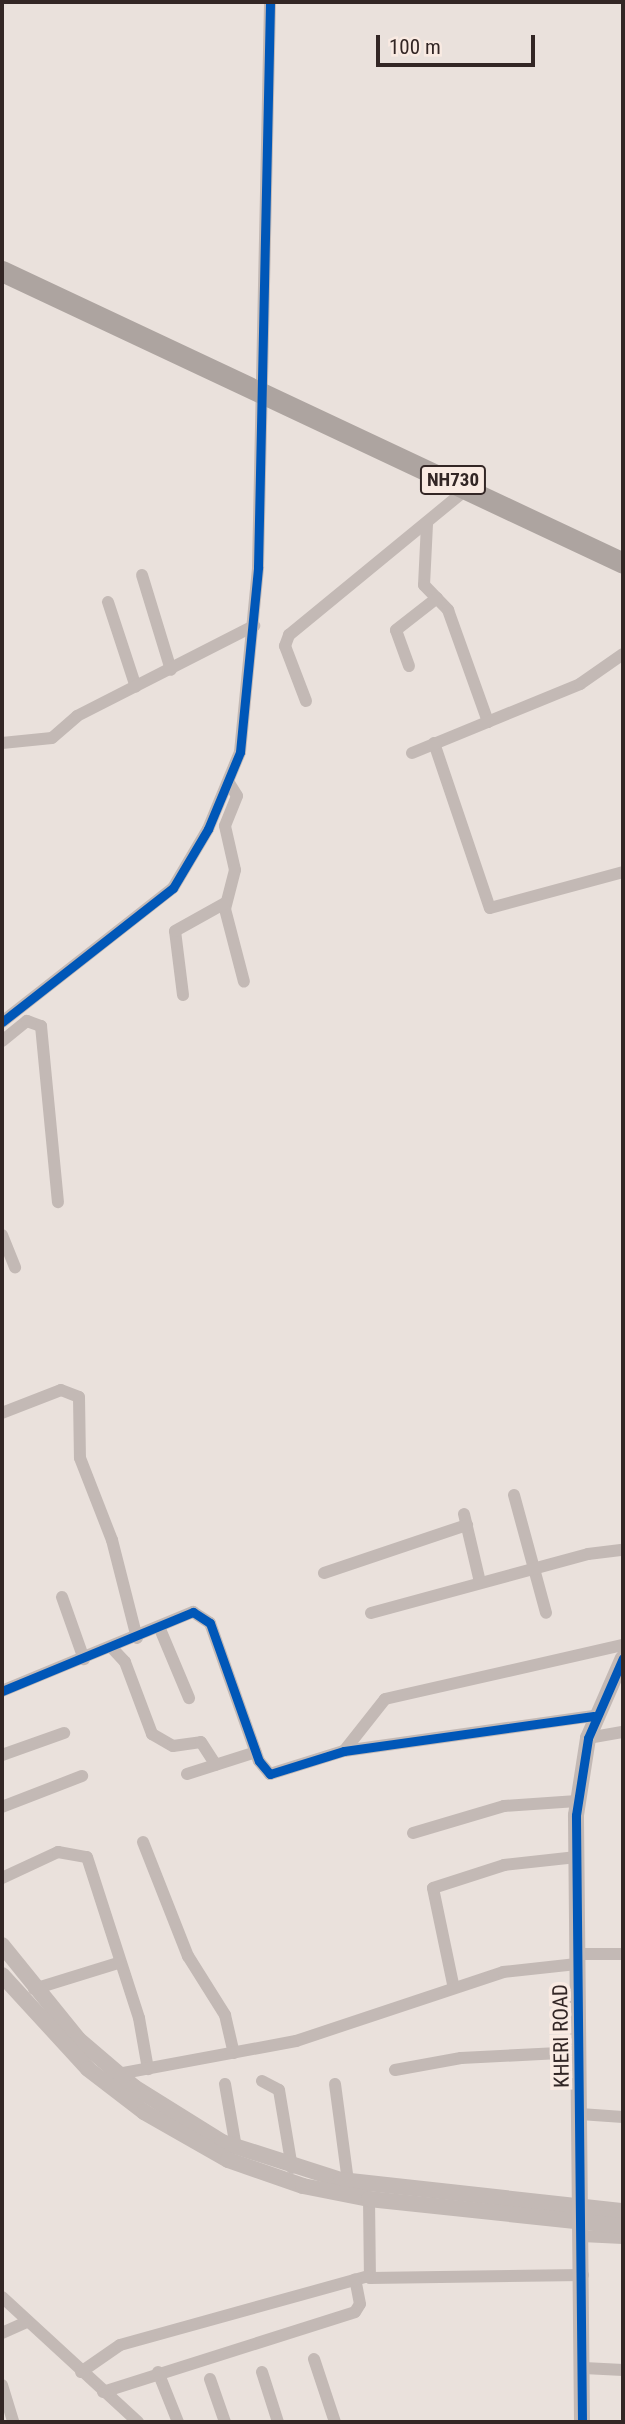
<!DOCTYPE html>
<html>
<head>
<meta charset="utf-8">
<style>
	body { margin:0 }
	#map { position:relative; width:625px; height:2424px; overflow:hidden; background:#eae1dc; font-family:"Roboto Condensed",sans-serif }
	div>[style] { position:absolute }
	.minor>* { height:12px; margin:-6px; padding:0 6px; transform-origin:6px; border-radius:6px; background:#c3b9b5 }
	.tertiary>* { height:16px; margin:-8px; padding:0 8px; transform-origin:8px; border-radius:8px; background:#c3b9b5 }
	.trunk>* { height:21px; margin:-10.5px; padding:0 10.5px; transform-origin:10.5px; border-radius:10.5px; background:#ada4a0 }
	.cycleway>* { height:9px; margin:-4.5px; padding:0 4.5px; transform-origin:4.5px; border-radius:4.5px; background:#0057b8 }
	span { translate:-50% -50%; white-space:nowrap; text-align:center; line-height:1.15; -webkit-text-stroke:7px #f9eae2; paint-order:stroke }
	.shield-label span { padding:2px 5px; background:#f9eae2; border:2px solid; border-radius:5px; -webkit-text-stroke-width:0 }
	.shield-label { font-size:19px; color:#332625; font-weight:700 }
	.street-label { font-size:21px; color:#332625 }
	.frame { position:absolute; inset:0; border:4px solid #332625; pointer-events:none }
	.scale { position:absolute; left:376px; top:35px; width:159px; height:32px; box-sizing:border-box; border:4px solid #332625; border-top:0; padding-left:9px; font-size:21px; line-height:24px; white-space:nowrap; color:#332625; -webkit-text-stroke:5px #f9eae2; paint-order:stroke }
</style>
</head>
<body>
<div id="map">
	<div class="minor">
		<div style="left:427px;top:524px;width:61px;rotate:92.8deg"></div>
		<div style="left:424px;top:585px;width:35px;rotate:46deg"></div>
		<div style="left:448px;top:610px;width:119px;rotate:70.3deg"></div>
		<div style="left:142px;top:575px;width:99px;rotate:73deg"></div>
		<div style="left:108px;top:602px;width:89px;rotate:71.8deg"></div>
		<div style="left:409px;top:666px;width:38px;rotate:-110deg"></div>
		<div style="left:396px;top:630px;width:52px;rotate:-38deg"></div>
		<div style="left:306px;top:701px;width:59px;rotate:-110.9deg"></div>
		<div style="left:285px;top:646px;width:12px;rotate:-70deg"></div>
		<div style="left:289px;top:635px;width:232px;rotate:-39.4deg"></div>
		<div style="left:2px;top:743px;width:50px;rotate:-5.7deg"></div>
		<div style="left:52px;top:738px;width:33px;rotate:-41deg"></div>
		<div style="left:77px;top:716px;width:199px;rotate:-27deg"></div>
		<div style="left:434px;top:743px;width:174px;rotate:71.3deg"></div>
		<div style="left:490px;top:908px;width:138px;rotate:-15.1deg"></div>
		<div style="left:412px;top:753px;width:182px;rotate:-22.3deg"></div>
		<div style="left:580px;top:684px;width:52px;rotate:-34.9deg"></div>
		<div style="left:229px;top:783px;width:15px;rotate:58deg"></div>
		<div style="left:237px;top:796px;width:32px;rotate:112deg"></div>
		<div style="left:225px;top:826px;width:45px;rotate:77.2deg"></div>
		<div style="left:235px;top:870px;width:40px;rotate:104.4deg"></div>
		<div style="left:225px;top:909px;width:75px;rotate:75.4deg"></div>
		<div style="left:183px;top:995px;width:64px;rotate:-97.1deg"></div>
		<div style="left:175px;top:931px;width:57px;rotate:-29.2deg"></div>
		<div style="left:2px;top:1022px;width:217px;rotate:-38.1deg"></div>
		<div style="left:173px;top:888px;width:69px;rotate:-59.3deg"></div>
		<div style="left:208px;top:829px;width:83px;rotate:-67.4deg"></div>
		<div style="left:240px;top:752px;width:186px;rotate:-84.4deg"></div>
		<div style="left:258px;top:567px;width:565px;rotate:-88.78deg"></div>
		<div style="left:2px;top:1041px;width:32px;rotate:-39deg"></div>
		<div style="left:27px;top:1021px;width:15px;rotate:20deg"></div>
		<div style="left:41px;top:1026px;width:177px;rotate:84.5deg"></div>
		<div style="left:2px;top:1235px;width:35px;rotate:68deg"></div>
		<div style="left:2px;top:1413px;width:63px;rotate:-21.3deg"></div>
		<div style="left:61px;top:1390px;width:19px;rotate:21deg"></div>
		<div style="left:79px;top:1397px;width:61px;rotate:89.1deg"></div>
		<div style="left:80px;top:1458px;width:88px;rotate:68.7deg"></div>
		<div style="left:112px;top:1540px;width:101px;rotate:75.7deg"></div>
		<div style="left:514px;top:1495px;width:122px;rotate:74.8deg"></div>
		<div style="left:464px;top:1514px;width:70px;rotate:76.8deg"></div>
		<div style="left:324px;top:1573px;width:151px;rotate:-18.6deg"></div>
		<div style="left:62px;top:1597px;width:66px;rotate:70.5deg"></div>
		<div style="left:371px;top:1613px;width:225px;rotate:-15.2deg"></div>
		<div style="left:588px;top:1554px;width:35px;rotate:-7deg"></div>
		<div style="left:160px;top:1629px;width:75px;rotate:67.2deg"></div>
		<div style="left:112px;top:1648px;width:19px;rotate:47deg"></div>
		<div style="left:125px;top:1662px;width:77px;rotate:69.4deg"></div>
		<div style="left:152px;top:1734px;width:24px;rotate:30deg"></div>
		<div style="left:173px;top:1746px;width:28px;rotate:-8deg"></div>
		<div style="left:201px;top:1742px;width:27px;rotate:57deg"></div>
		<div style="left:2px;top:1691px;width:207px;rotate:-22.5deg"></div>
		<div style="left:193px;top:1612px;width:20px;rotate:33deg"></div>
		<div style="left:210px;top:1623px;width:146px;rotate:70.5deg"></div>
		<div style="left:259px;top:1761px;width:17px;rotate:50deg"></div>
		<div style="left:270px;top:1774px;width:77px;rotate:-17.3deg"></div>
		<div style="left:344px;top:1751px;width:252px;rotate:-8deg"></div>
		<div style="left:588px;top:1738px;width:36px;rotate:-10deg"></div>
		<div style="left:344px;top:1751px;width:66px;rotate:-51.7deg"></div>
		<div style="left:385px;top:1699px;width:244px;rotate:-12.8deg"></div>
		<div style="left:2px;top:1755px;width:66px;rotate:-19.5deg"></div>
		<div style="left:187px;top:1774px;width:72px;rotate:-17.7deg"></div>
		<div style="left:2px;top:1807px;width:86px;rotate:-21.2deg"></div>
		<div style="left:413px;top:1833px;width:95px;rotate:-16.5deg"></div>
		<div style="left:504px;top:1806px;width:73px;rotate:-3.9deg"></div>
		<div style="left:143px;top:1842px;width:123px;rotate:68.5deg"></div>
		<div style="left:188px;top:1956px;width:70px;rotate:57.9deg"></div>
		<div style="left:225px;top:2015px;width:39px;rotate:77deg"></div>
		<div style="left:2px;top:1878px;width:62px;rotate:-24.9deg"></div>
		<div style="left:58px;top:1852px;width:29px;rotate:10deg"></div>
		<div style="left:87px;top:1857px;width:169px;rotate:72.1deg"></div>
		<div style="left:139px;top:2018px;width:52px;rotate:80deg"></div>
		<div style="left:577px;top:1954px;width:46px"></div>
		<div style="left:453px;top:1984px;width:98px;rotate:-101.8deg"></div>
		<div style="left:433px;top:1888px;width:75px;rotate:-17.9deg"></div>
		<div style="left:504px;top:1865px;width:73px;rotate:-6.3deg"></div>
		<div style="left:34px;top:1989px;width:88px;rotate:-17.2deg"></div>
		<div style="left:395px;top:2070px;width:67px;rotate:-10.3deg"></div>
		<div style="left:461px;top:2058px;width:118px;rotate:-2.9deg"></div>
		<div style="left:118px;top:2074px;width:181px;rotate:-10.5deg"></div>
		<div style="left:296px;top:2041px;width:218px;rotate:-18.4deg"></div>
		<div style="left:503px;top:1972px;width:74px;rotate:-6.2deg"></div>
		<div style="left:262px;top:2081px;width:19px;rotate:28deg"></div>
		<div style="left:279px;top:2090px;width:79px;rotate:80.5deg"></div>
		<div style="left:225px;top:2084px;width:65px;rotate:80.2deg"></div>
		<div style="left:335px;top:2084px;width:98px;rotate:82.4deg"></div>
		<div style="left:580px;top:2114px;width:43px;rotate:4deg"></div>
		<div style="left:369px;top:2199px;width:79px;rotate:89.3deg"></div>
		<div style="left:370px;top:2278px;width:213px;rotate:-0.8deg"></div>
		<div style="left:582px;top:2236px;width:41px;rotate:2.8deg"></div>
		<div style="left:2px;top:2297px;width:185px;rotate:42.6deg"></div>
		<div style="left:2px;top:2333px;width:27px;rotate:-24deg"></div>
		<div style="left:314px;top:2359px;width:66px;rotate:71.6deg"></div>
		<div style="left:584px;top:2368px;width:39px;rotate:3deg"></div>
		<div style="left:81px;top:2372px;width:47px;rotate:-34.7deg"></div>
		<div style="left:120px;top:2345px;width:257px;rotate:-15.5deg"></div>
		<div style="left:158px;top:2372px;width:54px;rotate:68.2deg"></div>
		<div style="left:262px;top:2372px;width:52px;rotate:72.3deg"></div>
		<div style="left:210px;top:2379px;width:46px;rotate:70.8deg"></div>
		<div style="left:2px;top:2385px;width:39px;rotate:73deg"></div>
		<div style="left:103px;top:2392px;width:264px;rotate:-17.6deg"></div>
		<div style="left:355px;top:2312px;width:9px;rotate:-58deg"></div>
		<div style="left:360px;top:2304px;width:25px;rotate:-101deg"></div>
	</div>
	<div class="tertiary">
		<div style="left:2px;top:1945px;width:121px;rotate:51deg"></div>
		<div style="left:78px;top:2039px;width:74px;rotate:40.6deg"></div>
		<div style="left:134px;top:2087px;width:104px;rotate:32deg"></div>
		<div style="left:222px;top:2142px;width:125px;rotate:17.7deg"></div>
		<div style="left:341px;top:2180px;width:284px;rotate:6.3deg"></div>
		<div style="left:2px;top:1975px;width:127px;rotate:47.5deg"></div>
		<div style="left:88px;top:2069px;width:71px;rotate:37.5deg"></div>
		<div style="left:144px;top:2112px;width:97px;rotate:29.7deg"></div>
		<div style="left:228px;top:2160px;width:79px;rotate:19.1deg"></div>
		<div style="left:303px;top:2186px;width:67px;rotate:11.1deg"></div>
		<div style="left:369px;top:2199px;width:255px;rotate:6.1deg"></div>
		<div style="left:582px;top:2422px;width:607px;rotate:-90.57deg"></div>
		<div style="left:576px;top:1815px;width:78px;rotate:-81.1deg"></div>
		<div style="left:588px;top:1738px;width:87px;rotate:-66.4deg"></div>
	</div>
	<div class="trunk">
		<div style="left:2px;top:271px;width:686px;rotate:25.18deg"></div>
	</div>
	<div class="cycleway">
		<div style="left:2px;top:1022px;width:217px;rotate:-38.1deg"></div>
		<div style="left:173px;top:888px;width:69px;rotate:-59.3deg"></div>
		<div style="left:208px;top:829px;width:83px;rotate:-67.4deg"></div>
		<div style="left:240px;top:752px;width:186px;rotate:-84.4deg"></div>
		<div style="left:258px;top:567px;width:565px;rotate:-88.78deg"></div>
		<div style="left:2px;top:1691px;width:207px;rotate:-22.5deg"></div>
		<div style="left:193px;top:1612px;width:20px;rotate:33deg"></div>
		<div style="left:210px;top:1623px;width:146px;rotate:70.5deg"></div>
		<div style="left:259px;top:1761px;width:17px;rotate:50deg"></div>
		<div style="left:270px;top:1774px;width:77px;rotate:-17.3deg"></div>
		<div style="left:344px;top:1751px;width:252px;rotate:-8deg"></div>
		<div style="left:582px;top:2422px;width:607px;rotate:-90.57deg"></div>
		<div style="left:576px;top:1815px;width:78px;rotate:-81.1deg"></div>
		<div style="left:588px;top:1738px;width:87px;rotate:-66.4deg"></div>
	</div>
	<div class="shield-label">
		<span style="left:453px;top:480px">NH730</span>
	</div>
	<div class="street-label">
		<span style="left:561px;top:2036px;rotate:-91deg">KHERI ROAD</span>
	</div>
	<div class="frame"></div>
	<div class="scale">100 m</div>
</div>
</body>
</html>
